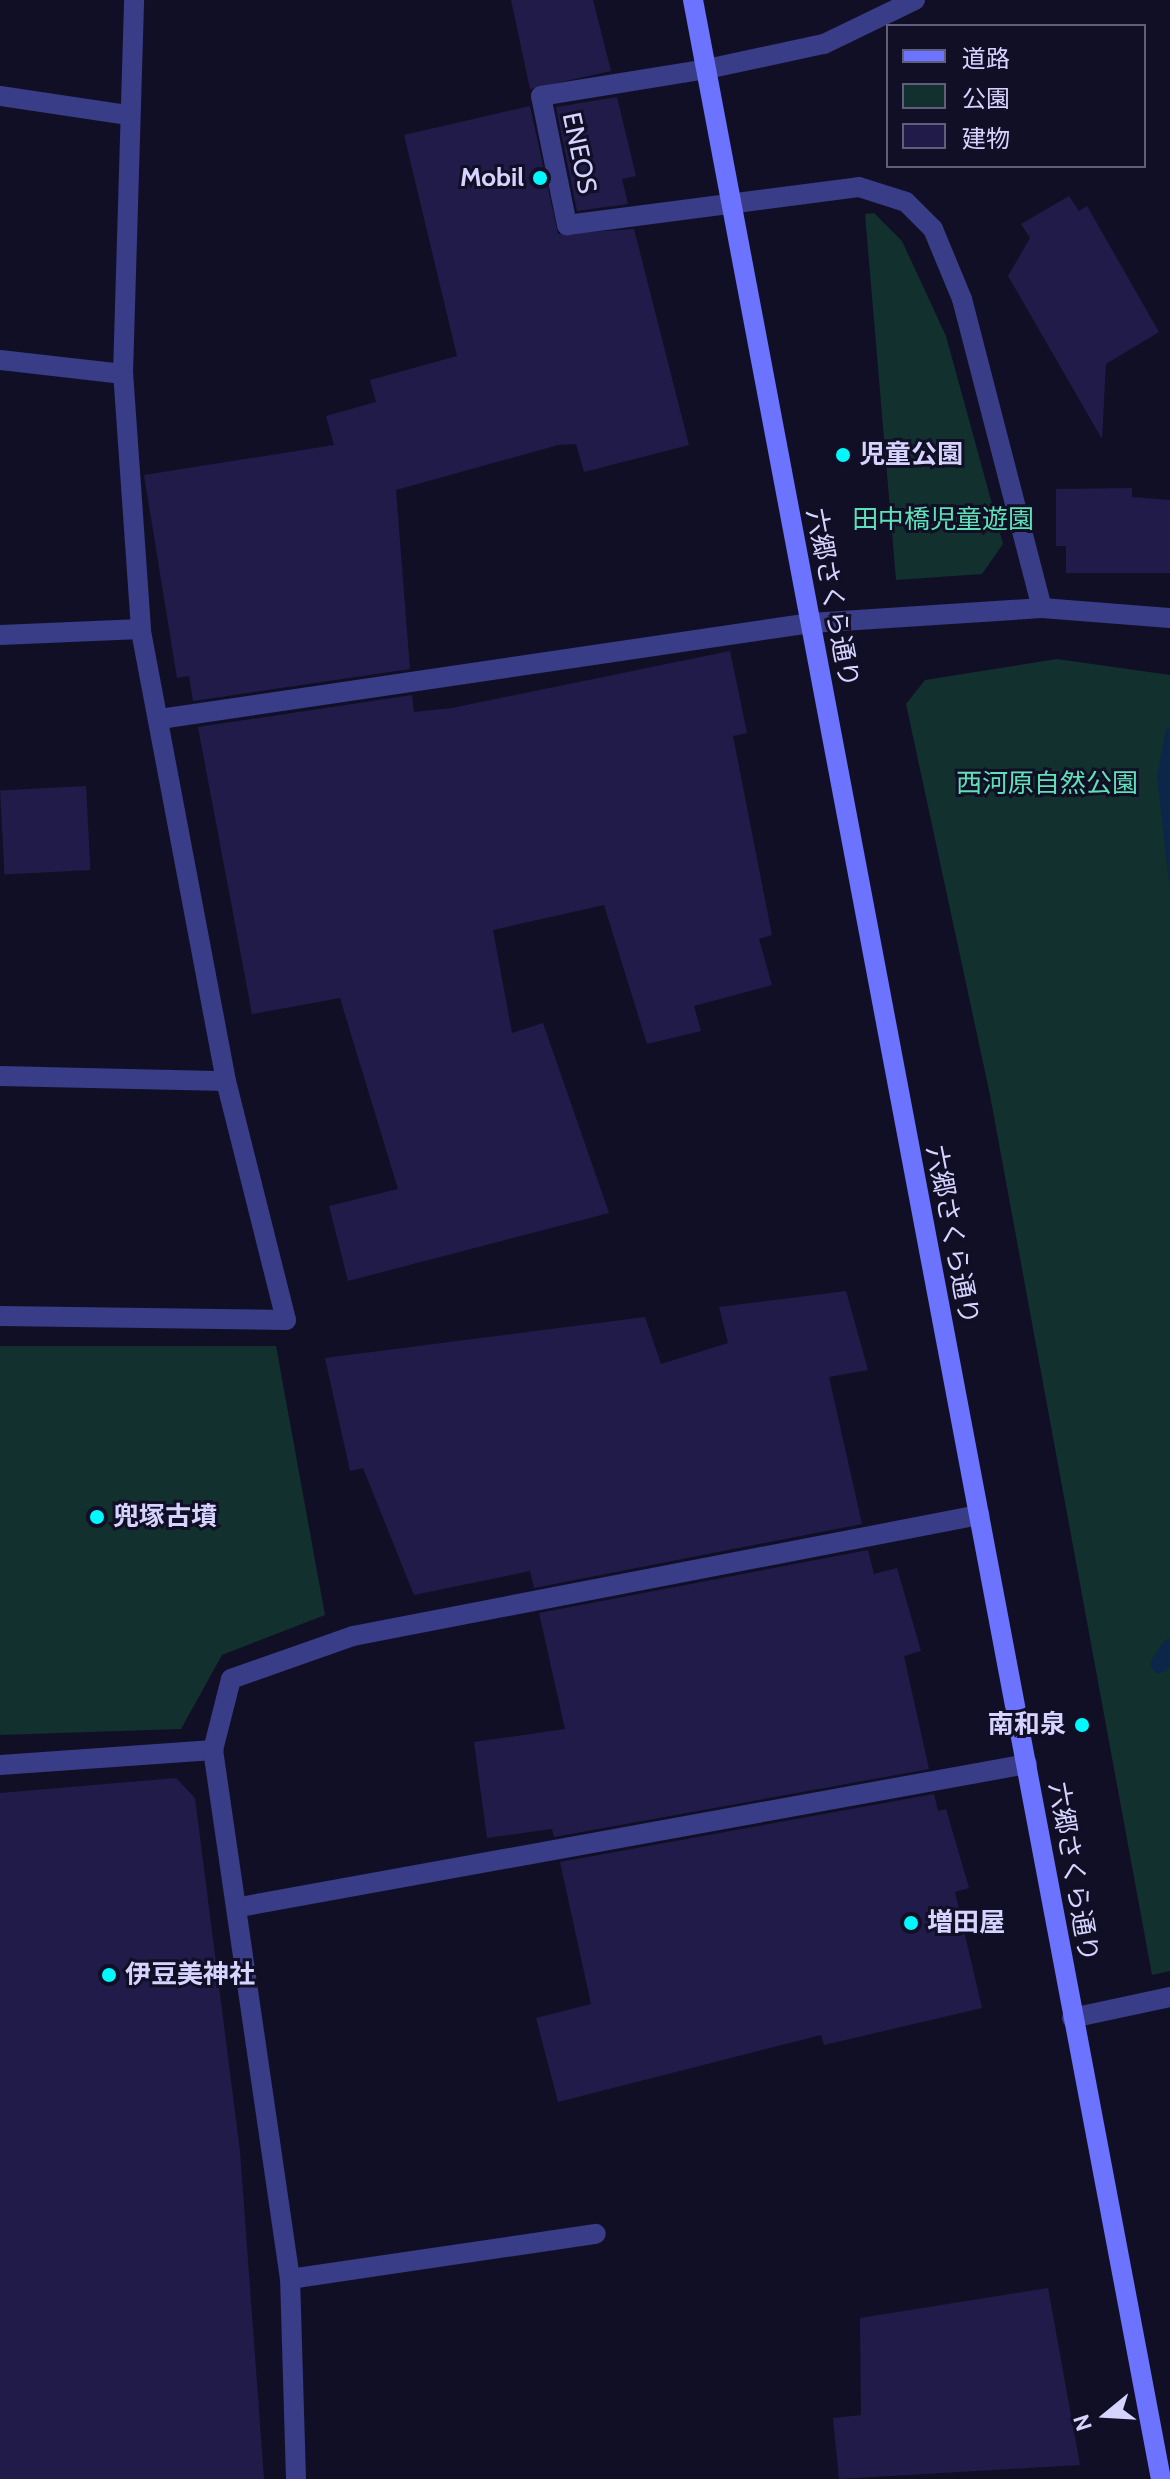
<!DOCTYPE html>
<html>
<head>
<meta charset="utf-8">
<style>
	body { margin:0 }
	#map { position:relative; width:1170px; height:2479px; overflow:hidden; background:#110f26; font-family:Cabin,"Noto Sans JP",sans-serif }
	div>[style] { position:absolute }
	.green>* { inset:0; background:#12302d }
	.water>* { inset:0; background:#0b2649 }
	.stream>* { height:18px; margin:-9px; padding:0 9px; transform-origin:9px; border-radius:9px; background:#0b2649 }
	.building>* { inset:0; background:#201b48; transform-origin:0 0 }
	.service>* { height:20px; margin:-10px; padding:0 10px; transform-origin:10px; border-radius:10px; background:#393c86 }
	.minor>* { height:20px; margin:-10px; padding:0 10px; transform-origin:10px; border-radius:10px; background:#393c86 }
	.secondary>* { height:20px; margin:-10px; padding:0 10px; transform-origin:10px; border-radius:10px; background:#6b73ff }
	.dots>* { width:22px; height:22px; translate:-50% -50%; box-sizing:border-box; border:4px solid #110f26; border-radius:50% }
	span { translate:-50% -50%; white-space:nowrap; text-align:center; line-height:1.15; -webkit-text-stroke:6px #110f26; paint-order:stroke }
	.street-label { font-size:26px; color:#d6d4ff }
	.poi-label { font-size:26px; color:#d6d4ff; font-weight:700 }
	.right { translate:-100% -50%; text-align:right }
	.left { translate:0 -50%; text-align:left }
	.park-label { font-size:26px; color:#5ee1b7 }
	.legend { position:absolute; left:886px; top:24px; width:260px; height:144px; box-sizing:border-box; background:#110f26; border:2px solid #605e7d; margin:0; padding:10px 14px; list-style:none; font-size:24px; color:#d6d4ff }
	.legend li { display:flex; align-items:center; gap:16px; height:40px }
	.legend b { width:40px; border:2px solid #605e7d }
	.north { position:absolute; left:1066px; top:2375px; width:80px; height:80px; -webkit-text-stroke:6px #110f26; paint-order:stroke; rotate:252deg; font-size:22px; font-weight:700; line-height:32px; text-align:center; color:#d6d4ff }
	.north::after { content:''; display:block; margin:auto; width:28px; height:36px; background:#d6d4ff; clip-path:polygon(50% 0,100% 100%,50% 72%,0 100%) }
</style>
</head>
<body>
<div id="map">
	<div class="green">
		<div style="clip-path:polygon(874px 213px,902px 241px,946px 336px,1003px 544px,982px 574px,896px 580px,865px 214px)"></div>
		<div style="clip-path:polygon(1057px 659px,1170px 675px,1170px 1971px,1152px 1975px,990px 1095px,906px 704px,925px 680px)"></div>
		<div style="clip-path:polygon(0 1346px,276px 1346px,325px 1615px,222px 1655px,181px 1729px,0 1735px)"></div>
	</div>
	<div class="water">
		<div style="clip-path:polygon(1166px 729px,1170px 729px,1170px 892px,1157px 776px)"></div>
	</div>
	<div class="stream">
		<div style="left:1160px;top:1664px;width:19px;rotate:-58deg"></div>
	</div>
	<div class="building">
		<div style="clip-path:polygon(511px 0,593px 0,611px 71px,530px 89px)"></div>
		<div style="clip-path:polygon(617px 97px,636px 176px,622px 179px,628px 204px,577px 211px,556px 107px)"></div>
		<div style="clip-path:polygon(530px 106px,558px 234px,634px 229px,689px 445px,584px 472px,576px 444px,558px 445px,396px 490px,410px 669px,193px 701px,189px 676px,177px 678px,144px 475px,334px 445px,326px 416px,376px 402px,370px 380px,457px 356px,404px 135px)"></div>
		<div style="clip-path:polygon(1069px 196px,1079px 211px,1087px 206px,1159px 332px,1106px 364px,1102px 439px,1008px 276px,1030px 238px,1021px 224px)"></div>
		<div style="clip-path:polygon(1132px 488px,1132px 497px,1170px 500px,1170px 573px,1066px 573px,1066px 546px,1056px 546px,1056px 489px)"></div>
		<div style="clip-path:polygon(730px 651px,747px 733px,733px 736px,772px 935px,759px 939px,772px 985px,694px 1006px,701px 1031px,647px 1044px,604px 905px,493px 930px,512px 1033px,543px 1023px,609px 1213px,348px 1281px,329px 1206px,398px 1189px,340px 998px,252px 1014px,198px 727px,412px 695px,414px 712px,452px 708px)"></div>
		<div style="left:86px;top:786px;width:84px;height:86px;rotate:87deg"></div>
		<div style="clip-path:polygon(846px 1291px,868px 1370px,829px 1377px,862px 1524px,534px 1588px,530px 1571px,414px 1595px,363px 1468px,350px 1471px,325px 1358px,645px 1317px,661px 1364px,728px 1343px,719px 1307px)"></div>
		<div style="clip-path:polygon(868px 1550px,874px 1574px,897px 1568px,921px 1651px,904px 1656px,929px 1769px,554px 1837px,552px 1829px,487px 1838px,474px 1742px,565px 1729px,539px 1613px)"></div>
		<div style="clip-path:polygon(176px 1778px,195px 1798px,240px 2151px,264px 2479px,0 2479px,0 1793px)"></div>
		<div style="clip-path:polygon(934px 1794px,938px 1811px,946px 1809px,969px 1888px,955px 1892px,982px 2008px,824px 2045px,821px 2035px,558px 2102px,536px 2018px,591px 2004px,560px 1862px)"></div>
		<div style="clip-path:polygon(1048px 2288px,1080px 2465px,839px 2479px,833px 2418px,861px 2415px,860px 2318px)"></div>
	</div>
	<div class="service">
		<div style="left:707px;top:69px;width:168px;rotate:170.8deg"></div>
		<div style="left:541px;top:96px;width:132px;rotate:78.6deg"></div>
		<div style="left:567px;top:225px;width:294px;rotate:-7.4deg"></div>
		<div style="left:859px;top:187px;width:49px;rotate:17.7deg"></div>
		<div style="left:906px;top:202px;width:38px;rotate:45deg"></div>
		<div style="left:933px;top:229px;width:76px;rotate:67.5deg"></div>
		<div style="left:962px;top:299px;width:319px;rotate:75.5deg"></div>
		<div style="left:0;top:360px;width:124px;rotate:6.5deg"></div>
		<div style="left:240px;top:1907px;width:800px;rotate:-10.3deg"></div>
		<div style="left:1072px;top:2018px;width:100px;rotate:-12.1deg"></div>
		<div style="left:290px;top:2279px;width:309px;rotate:-8.4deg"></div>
	</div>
	<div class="minor">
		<div style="left:707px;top:69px;width:120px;rotate:-12.1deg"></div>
		<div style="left:824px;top:44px;width:101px;rotate:-25.8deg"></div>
		<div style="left:0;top:96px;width:128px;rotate:8.5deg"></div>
		<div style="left:0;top:635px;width:141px;rotate:-2.4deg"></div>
		<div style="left:160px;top:719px;width:658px;rotate:-8.39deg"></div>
		<div style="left:811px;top:623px;width:231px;rotate:-3.7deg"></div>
		<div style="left:1042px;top:608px;width:128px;rotate:4.5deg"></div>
		<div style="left:0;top:1076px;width:226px;rotate:1.3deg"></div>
		<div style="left:0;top:1316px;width:286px;rotate:0.8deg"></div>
		<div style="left:286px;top:1320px;width:246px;rotate:-104.1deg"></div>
		<div style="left:226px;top:1081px;width:460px;rotate:-100.7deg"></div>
		<div style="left:141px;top:629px;width:256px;rotate:-94deg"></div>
		<div style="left:123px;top:374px;width:374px;rotate:-88.3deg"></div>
		<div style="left:0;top:1765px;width:214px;rotate:-4deg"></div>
		<div style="left:296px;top:2479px;width:200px;rotate:-91.7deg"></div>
		<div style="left:290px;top:2279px;width:535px;rotate:-98.28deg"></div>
		<div style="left:213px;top:1750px;width:73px;rotate:-75.8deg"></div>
		<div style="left:231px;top:1679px;width:129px;rotate:-19.4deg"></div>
		<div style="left:353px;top:1636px;width:638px;rotate:-10.94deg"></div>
	</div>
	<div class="secondary">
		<div style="left:693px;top:0;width:2523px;rotate:79.31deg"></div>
	</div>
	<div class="dots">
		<div style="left:540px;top:178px;background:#00f9ff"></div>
		<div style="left:843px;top:455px;background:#00f9ff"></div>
		<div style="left:97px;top:1517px;background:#00f9ff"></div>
		<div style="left:1082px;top:1725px;background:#00f9ff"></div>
		<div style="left:911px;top:1923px;background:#00f9ff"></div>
		<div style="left:109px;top:1975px;background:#00f9ff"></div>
	</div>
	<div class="street-label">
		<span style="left:579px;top:153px;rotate:78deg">ENEOS</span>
		<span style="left:832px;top:598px;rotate:79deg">六郷さくら通り</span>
		<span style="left:952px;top:1235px;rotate:79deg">六郷さくら通り</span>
		<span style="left:1073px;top:1872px;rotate:80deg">六郷さくら通り</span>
	</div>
	<div class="poi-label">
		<span class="right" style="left:524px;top:178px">Mobil</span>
		<span class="left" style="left:859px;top:455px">児童公園</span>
		<span class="left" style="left:113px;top:1517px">兜塚古墳</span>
		<span class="right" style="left:1066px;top:1725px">南和泉</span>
		<span class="left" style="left:927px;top:1923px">増田屋</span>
		<span class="left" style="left:125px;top:1975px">伊豆美神社</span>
	</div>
	<div class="park-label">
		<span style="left:943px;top:520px">田中橋児童遊園</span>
		<span style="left:1047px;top:784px">西河原自然公園</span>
	</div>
	<ul class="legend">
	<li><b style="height:10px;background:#6b73ff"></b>道路</li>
	<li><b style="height:22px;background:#12302d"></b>公園</li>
	<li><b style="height:22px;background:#201b48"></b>建物</li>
	</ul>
	<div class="north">N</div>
</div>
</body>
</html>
